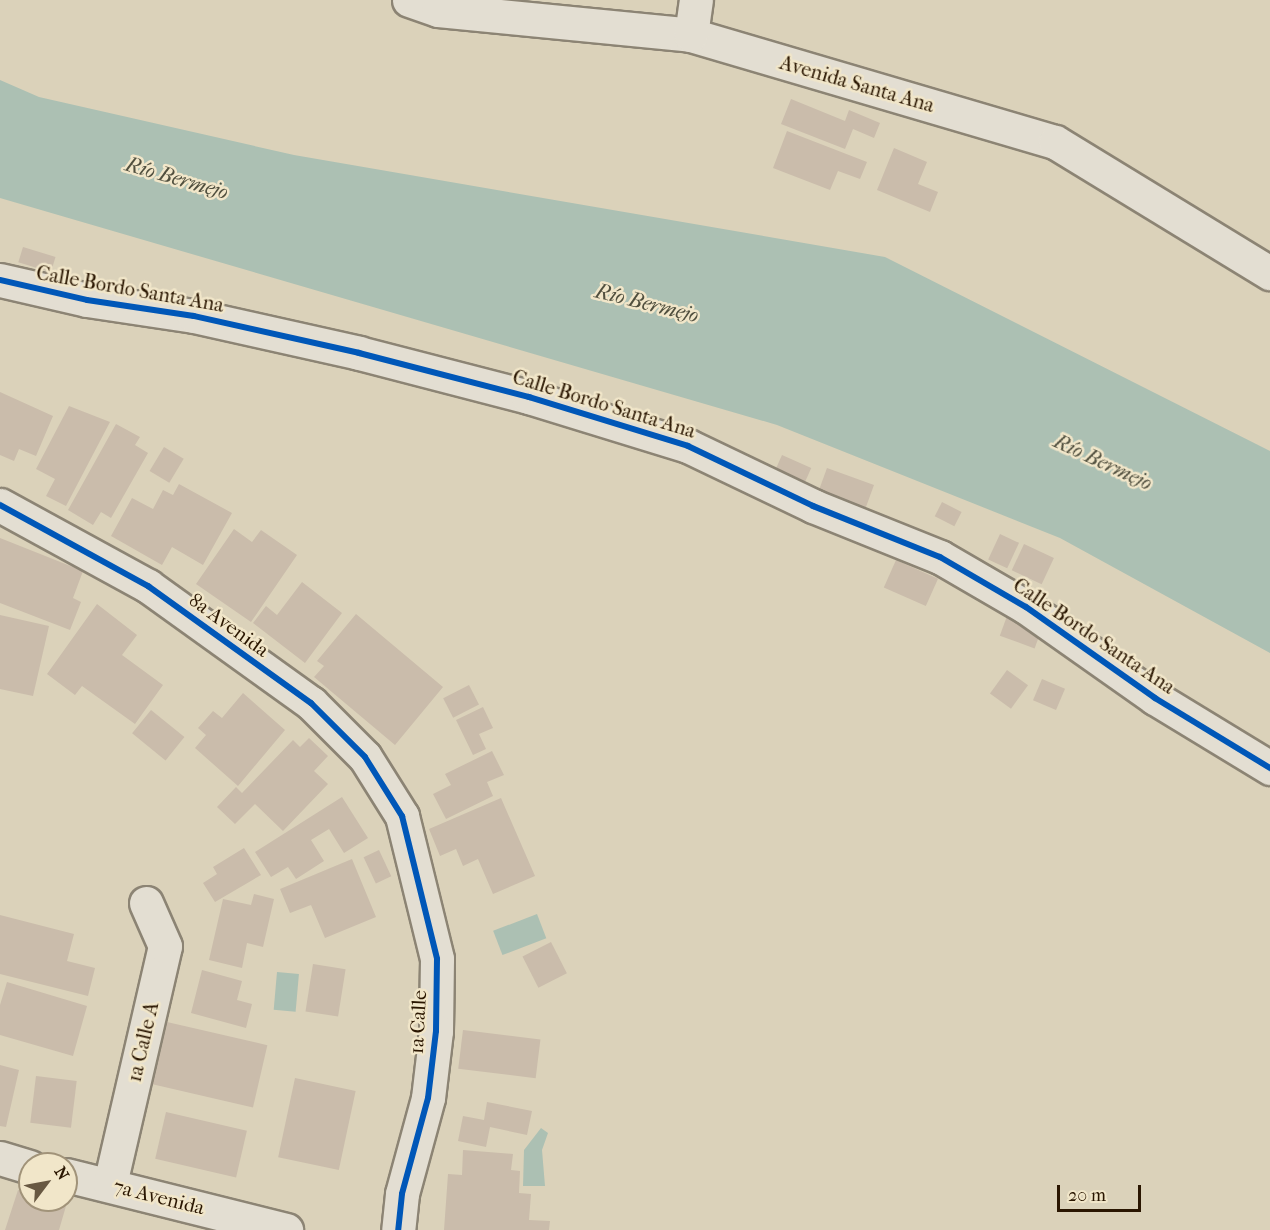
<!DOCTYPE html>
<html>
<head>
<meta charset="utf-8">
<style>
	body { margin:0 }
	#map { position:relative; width:1270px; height:1230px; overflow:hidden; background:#dbd2ba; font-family:"IM FELL French Canon",serif }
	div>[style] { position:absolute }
	.water>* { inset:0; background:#acc0b3; transform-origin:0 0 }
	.building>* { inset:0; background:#cabcab; transform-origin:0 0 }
	.roads { filter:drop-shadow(2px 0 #8c8474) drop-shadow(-2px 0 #8c8474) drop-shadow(0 2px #8c8474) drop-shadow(0 -2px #8c8474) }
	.minor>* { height:33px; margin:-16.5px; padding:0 16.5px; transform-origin:16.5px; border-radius:16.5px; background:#e3ded2 }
	.cycleway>* { height:6px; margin:-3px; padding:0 3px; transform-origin:3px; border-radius:3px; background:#0057b8 }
	span { translate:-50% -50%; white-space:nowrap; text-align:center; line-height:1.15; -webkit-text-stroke:5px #f1e6c9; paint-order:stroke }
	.street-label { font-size:20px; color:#2a1601 }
	.water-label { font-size:21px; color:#504f3e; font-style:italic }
	.north { position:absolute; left:18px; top:1152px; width:60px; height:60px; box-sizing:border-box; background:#f1e6c9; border:2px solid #a19379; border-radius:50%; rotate:58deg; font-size:16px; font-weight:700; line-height:24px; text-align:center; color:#2a1601 }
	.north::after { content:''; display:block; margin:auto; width:21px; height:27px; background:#685842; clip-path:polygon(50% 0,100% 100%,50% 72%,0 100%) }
	.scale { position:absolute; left:1057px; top:1185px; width:84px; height:27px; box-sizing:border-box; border:3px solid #2a1601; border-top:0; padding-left:8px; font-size:18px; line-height:21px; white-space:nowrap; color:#2a1601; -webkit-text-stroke:4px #f1e6c9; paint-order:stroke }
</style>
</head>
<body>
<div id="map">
	<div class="water">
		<div style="clip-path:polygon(0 80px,39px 97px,294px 155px,885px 257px,1270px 451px,1270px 653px,1060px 538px,777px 425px,0 198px)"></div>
		<div style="left:537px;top:914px;width:26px;height:47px;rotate:69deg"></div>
		<div style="left:277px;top:972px;width:22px;height:38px;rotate:5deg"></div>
		<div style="clip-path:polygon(541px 1128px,548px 1133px,542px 1150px,545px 1186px,523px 1186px,524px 1150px)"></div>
	</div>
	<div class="building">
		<div style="clip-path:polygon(791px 99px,845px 121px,849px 110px,880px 123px,874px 138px,853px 129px,845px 149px,781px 124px)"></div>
		<div style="clip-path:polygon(787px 131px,867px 162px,860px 179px,838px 171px,830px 190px,773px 168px)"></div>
		<div style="clip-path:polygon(894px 148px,927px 162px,918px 184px,938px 192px,930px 212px,877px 190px)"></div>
		<div style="left:23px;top:247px;width:34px;height:16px;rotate:17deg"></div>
		<div style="clip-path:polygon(0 392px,53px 416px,36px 456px,19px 449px,14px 461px,0 455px)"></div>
		<div style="clip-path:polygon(69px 406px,110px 422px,66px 506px,46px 496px,55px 479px,36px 469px)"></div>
		<div style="clip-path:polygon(116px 424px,140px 437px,135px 445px,148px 453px,111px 518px,101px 512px,93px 525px,68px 510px)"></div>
		<div style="left:164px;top:447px;width:23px;height:28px;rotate:31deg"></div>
		<div style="left:782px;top:455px;width:32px;height:23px;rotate:24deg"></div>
		<div style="left:827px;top:468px;width:50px;height:25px;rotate:20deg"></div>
		<div style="clip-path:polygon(179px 484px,232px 513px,203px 565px,172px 547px,162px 565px,111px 536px,132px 498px,153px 509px,163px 490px,173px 495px)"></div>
		<div style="left:942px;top:502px;width:22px;height:16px;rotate:27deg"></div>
		<div style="clip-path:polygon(234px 529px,252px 542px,261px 530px,297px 555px,251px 622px,196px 584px)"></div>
		<div style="left:1000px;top:534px;width:21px;height:28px;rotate:25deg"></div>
		<div style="clip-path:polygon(0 538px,83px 571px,73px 598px,81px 602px,70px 630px,0 603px)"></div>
		<div style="left:1024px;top:544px;width:33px;height:29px;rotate:25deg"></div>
		<div style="left:896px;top:560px;width:46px;height:30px;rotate:24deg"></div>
		<div style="clip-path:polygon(302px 582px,342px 613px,305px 663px,253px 623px,266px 606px,277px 615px)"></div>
		<div style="clip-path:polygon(97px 604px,137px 635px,122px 655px,163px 685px,135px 724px,82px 686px,75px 695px,47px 674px)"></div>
		<div style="clip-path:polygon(356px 614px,443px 687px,395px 745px,314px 677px,324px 666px,317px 661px)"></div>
		<div style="clip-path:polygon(0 615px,49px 626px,33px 696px,0 689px)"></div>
		<div style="left:1007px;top:616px;width:37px;height:21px;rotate:20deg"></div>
		<div style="left:1007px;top:670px;width:26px;height:29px;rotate:36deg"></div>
		<div style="left:1042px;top:679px;width:25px;height:23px;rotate:23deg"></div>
		<div style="left:469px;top:685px;width:22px;height:29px;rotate:63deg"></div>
		<div style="clip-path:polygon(243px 693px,285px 730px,238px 786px,195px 748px,206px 735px,198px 728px,213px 711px,222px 718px)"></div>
		<div style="clip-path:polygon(483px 707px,493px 728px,479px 734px,486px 749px,473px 755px,456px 720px)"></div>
		<div style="left:151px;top:710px;width:43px;height:30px;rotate:39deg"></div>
		<div style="clip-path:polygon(309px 738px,328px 756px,314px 771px,328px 784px,283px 831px,255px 804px,235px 824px,217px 807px,236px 787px,242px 793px,293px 740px,300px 747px)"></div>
		<div style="clip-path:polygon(492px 751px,504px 775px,487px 782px,493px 796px,446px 819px,433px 794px,451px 785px,445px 774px)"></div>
		<div style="clip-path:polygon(342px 797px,368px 838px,344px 853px,329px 829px,311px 840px,324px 861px,296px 879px,288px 867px,271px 877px,255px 852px)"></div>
		<div style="clip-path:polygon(501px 798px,535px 876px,493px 894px,478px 859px,463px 866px,456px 849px,440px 856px,429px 829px)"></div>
		<div style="clip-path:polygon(244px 848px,261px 875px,215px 902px,203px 883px,217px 874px,213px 867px)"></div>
		<div style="left:379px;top:850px;width:29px;height:17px;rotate:65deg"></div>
		<div style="clip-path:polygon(352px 859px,376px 917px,325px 938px,311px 905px,290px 913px,280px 889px)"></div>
		<div style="clip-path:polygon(254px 894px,274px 899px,263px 947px,247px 943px,242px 968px,209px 960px,223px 899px,251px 905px)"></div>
		<div style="clip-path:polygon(0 915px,74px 934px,67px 961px,95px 968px,88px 996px,0 974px)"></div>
		<div style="left:551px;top:942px;width:35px;height:32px;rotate:63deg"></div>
		<div style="left:313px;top:964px;width:33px;height:48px;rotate:9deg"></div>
		<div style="clip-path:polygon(202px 970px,242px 981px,237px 1000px,252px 1004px,246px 1028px,191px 1013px)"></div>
		<div style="clip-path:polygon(7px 982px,87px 1006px,73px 1056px,0 1035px,0 1005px)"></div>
		<div style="left:167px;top:1022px;width:103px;height:64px;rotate:13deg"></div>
		<div style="left:463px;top:1030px;width:78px;height:39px;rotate:7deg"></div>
		<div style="clip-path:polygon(0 1065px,19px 1070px,6px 1127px,0 1126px)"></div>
		<div style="left:36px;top:1076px;width:41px;height:47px;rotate:7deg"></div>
		<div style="left:295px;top:1078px;width:62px;height:81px;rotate:12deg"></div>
		<div style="clip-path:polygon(487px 1102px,532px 1111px,527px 1135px,490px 1127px,486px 1147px,458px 1141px,463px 1116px,484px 1120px)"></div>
		<div style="left:166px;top:1112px;width:83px;height:48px;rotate:13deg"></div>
		<div style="clip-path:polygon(463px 1150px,513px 1154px,511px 1170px,520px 1171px,519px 1193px,531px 1194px,529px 1220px,550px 1221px,549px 1230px,444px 1230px,448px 1174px,462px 1175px)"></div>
		<div style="clip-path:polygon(18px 1190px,30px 1194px,30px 1200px,66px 1206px,59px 1230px,5px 1230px)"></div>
	</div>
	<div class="roads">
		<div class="minor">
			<div style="left:409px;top:0;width:31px;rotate:19deg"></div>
			<div style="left:438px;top:10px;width:254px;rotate:5.6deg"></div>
			<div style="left:691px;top:35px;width:379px;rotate:16.4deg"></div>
			<div style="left:1055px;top:142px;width:252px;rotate:31.4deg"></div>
			<div style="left:691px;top:35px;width:35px;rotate:-82deg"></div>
			<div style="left:0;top:280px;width:89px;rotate:12.9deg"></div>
			<div style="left:87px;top:300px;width:108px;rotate:8.5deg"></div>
			<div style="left:194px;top:316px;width:169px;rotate:12.6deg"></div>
			<div style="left:359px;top:353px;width:176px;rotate:14.5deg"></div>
			<div style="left:529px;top:397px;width:166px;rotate:17.1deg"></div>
			<div style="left:688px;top:446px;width:139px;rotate:25.6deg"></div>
			<div style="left:813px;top:506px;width:137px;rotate:21.9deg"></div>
			<div style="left:940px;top:557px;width:99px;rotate:30.2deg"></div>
			<div style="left:1026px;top:607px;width:158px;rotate:35.2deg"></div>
			<div style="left:1155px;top:698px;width:135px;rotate:31.3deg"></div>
			<div style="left:0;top:505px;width:169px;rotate:28.7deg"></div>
			<div style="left:148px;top:586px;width:201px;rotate:35.7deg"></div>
			<div style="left:311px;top:703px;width:76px;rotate:45deg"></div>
			<div style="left:365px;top:757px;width:70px;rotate:57.9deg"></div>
			<div style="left:402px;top:816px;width:147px;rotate:76.2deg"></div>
			<div style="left:437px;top:959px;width:72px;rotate:90.8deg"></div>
			<div style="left:436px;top:1031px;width:67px;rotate:96.8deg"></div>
			<div style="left:428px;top:1098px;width:99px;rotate:105.2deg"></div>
			<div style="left:402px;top:1194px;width:36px;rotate:96deg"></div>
			<div style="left:0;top:1158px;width:31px;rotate:17deg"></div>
			<div style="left:66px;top:1175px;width:227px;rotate:14deg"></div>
			<div style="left:110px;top:1184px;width:244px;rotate:-77deg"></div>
			<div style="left:165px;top:946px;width:47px;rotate:-113.8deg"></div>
		</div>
	</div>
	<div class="cycleway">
		<div style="left:0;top:280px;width:89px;rotate:12.9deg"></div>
		<div style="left:87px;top:300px;width:108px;rotate:8.5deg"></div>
		<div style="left:194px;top:316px;width:169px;rotate:12.6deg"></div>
		<div style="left:359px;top:353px;width:176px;rotate:14.5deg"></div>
		<div style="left:529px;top:397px;width:166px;rotate:17.1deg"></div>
		<div style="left:688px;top:446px;width:139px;rotate:25.6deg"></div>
		<div style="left:813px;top:506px;width:137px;rotate:21.9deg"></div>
		<div style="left:940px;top:557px;width:99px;rotate:30.2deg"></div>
		<div style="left:1026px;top:607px;width:158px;rotate:35.2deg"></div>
		<div style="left:1155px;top:698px;width:135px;rotate:31.3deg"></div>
		<div style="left:0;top:505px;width:169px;rotate:28.7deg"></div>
		<div style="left:148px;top:586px;width:201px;rotate:35.7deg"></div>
		<div style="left:311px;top:703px;width:76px;rotate:45deg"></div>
		<div style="left:365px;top:757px;width:70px;rotate:57.9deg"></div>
		<div style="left:402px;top:816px;width:147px;rotate:76.2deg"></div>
		<div style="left:437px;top:959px;width:72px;rotate:90.8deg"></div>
		<div style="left:436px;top:1031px;width:67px;rotate:96.8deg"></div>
		<div style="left:428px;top:1098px;width:99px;rotate:105.2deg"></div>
		<div style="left:402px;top:1194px;width:36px;rotate:96deg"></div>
	</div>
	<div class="street-label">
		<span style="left:857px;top:84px;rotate:16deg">Avenida Santa Ana</span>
		<span style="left:130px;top:289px;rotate:10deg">Calle Bordo Santa Ana</span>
		<span style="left:604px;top:404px;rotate:17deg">Calle Bordo Santa Ana</span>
		<span style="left:229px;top:625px;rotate:36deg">8a Avenida</span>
		<span style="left:1094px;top:636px;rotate:34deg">Calle Bordo Santa Ana</span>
		<span style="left:418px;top:1022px;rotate:-87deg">1a Calle</span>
		<span style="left:143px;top:1042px;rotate:-77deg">1a Calle A</span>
		<span style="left:159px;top:1197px;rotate:14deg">7a Avenida</span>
	</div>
	<div class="water-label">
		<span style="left:177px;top:178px;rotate:16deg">Río Bermejo</span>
		<span style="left:647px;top:303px;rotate:14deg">Río Bermejo</span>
		<span style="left:1103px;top:462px;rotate:25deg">Río Bermejo</span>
	</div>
	<div class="north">N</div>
	<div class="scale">20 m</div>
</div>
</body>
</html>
